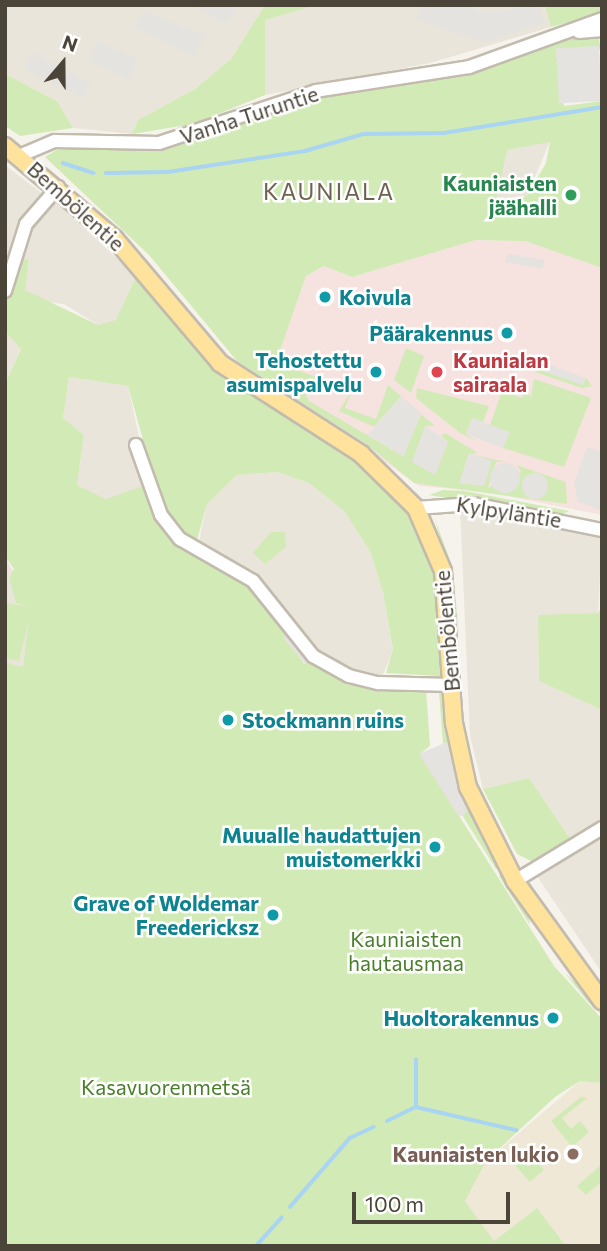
<!DOCTYPE html>
<html>
<head>
<meta charset="utf-8">
<style>
	body { margin:0 }
	#map { position:relative; width:607px; height:1251px; overflow:hidden; background:#f6f3ec; font-family:Commissioner,sans-serif }
	div>[style] { position:absolute }
	.residential>* { inset:0; background:#eae5da }
	.education>* { inset:0; background:#efe8d6 }
	.medical>* { inset:0; background:#f6e3e0 }
	.green>* { inset:0; background:#d2eab5 }
	.parking>* { inset:0; background:#e5e3e0; transform-origin:0 0 }
	.round { border-radius:50% }
	.stream>* { height:3.5px; margin:-1.75px; padding:0 1.75px; transform-origin:1.75px; border-radius:1.75px; background:#a9d4f2 }
	.roads { filter:drop-shadow(2px 0 #c2bbae) drop-shadow(-2px 0 #c2bbae) drop-shadow(0 2px #c2bbae) drop-shadow(0 -2px #c2bbae) }
	.minor>* { height:12px; margin:-6px; padding:0 6px; transform-origin:6px; border-radius:6px; background:#fff }
	.major>* { height:16px; margin:-8px; padding:0 8px; transform-origin:8px; border-radius:8px; background:#ffe39c }
	.dots>* { width:19px; height:19px; translate:-50% -50%; box-sizing:border-box; border:4px solid #fff; border-radius:50% }
	span { translate:-50% -50%; white-space:nowrap; text-align:center; line-height:1.15; -webkit-text-stroke:5px #fff; paint-order:stroke }
	.street-label { font-size:21px; color:#4b4439 }
	.leisure-label { font-size:21px; color:#27864d; font-weight:700 }
	.right { translate:-100% -50%; text-align:right }
	.culture-label { font-size:21px; color:#0d838f; font-weight:700 }
	.left { translate:0 -50%; text-align:left }
	.health-label { font-size:21px; color:#be3a42; font-weight:700 }
	.park-label { font-size:21px; color:#4a7f2a }
	.education-label { font-size:21px; color:#785e54; font-weight:700 }
	.neighbourhood-label { font-size:23px; color:#6e6250; letter-spacing:2px }
	.frame { position:absolute; inset:0; border:7px solid #4b4439; pointer-events:none }
	.north { position:absolute; left:28px; top:28px; width:70px; height:70px; -webkit-text-stroke:5px #fff; paint-order:stroke; rotate:20deg; font-size:19px; font-weight:700; line-height:28px; text-align:center; color:#4b4439 }
	.north::after { content:''; display:block; margin:auto; width:24px; height:32px; background:#4b4439; clip-path:polygon(50% 0,100% 100%,50% 72%,0 100%) }
	.scale { position:absolute; left:352px; top:1192px; width:158px; height:32px; box-sizing:border-box; border:4px solid #4b4439; border-top:0; padding-left:9px; font-size:21px; line-height:24px; white-space:nowrap; color:#4b4439; -webkit-text-stroke:5px #fff; paint-order:stroke }
</style>
</head>
<body>
<div id="map">
	<div class="residential">
		<div style="clip-path:polygon(5px 5px,265px 5px,231px 59px,195px 89px,138px 120px,132px 134px,73px 128px,57px 101px,5px 74px)"></div>
		<div style="clip-path:polygon(317px 5px,545px 5px,551px 27px,430px 63px,265px 95px,265px 20px)"></div>
		<div style="clip-path:polygon(550px 141px,527px 196px,496px 202px,506px 150px)"></div>
		<div style="clip-path:polygon(5px 165px,78px 221px,136px 277px,116px 321px,98px 325px,64px 304px,38px 301px,24px 290px,29px 261px,24px 260px,5px 298px)"></div>
		<div style="clip-path:polygon(5px 331px,21px 348px,5px 384px)"></div>
		<div style="clip-path:polygon(69px 377px,128px 386px,141px 446px,198px 545px,207px 504px,237px 475px,277px 472px,309px 483px,344px 511px,370px 551px,383px 592px,393px 650px,378px 687px,338px 676px,106px 499px,77px 485px,84px 435px,63px 418px)"></div>
		<div style="clip-path:polygon(460px 508px,602px 536px,598px 613px,538px 616px,539px 681px,602px 710px,602px 820px,573px 843px,529px 778px,483px 789px,470px 736px)"></div>
		<div style="clip-path:polygon(5px 556px,31px 607px,23px 667px,5px 662px)"></div>
		<div style="clip-path:polygon(602px 831px,602px 973px,535px 873px)"></div>
	</div>
	<div class="education">
		<div style="clip-path:polygon(580px 1081px,602px 1083px,602px 1246px,566px 1246px,537px 1208px,494px 1241px,465px 1201px,471px 1183px,486px 1161px)"></div>
	</div>
	<div class="medical">
		<div style="clip-path:polygon(476px 240px,525px 241px,602px 268px,602px 515px,487px 492px,419px 486px,269px 381px,306px 276px,324px 266px,352px 277px)"></div>
	</div>
	<div class="green">
		<div style="clip-path:polygon(265px 5px,317px 5px,265px 20px,265px 95px,193px 124px,132px 134px,138px 120px,195px 89px,231px 59px)"></div>
		<div style="clip-path:polygon(545px 5px,602px 5px,602px 13px,551px 27px)"></div>
		<div style="clip-path:polygon(evenodd,598px 34px,602px 55px,598px 46px,556px 53px,564px 106px,602px 101px,602px 268px,525px 241px,476px 240px,352px 277px,324px 266px,306px 276px,276px 362px,316px 377px,305px 394px,309px 401px,403px 456px,421px 414px,435px 426px,426px 426px,435px 475px,448px 442px,441px 436px,445px 433px,478px 453px,469px 454px,506px 462px,496px 462px,488px 488px,521px 471px,516px 465px,566px 482px,567px 504px,414px 483px,365px 443px,237px 361px,149px 255px,45px 157px,63px 146px,175px 145px,292px 101px,454px 77px,558px 41px,598px 34px,550px 142px,546px 163px,527px 196px,496px 202px,507px 150px,550px 142px)"></div>
		<div style="clip-path:polygon(5px 74px,57px 101px,73px 128px,20px 136px,5px 126px)"></div>
		<div style="clip-path:polygon(24px 259px,29px 260px,25px 290px,98px 325px,116px 320px,136px 277px,237px 387px,353px 455px,413px 515px,438px 584px,440px 676px,386px 673px,393px 649px,383px 592px,370px 551px,344px 511px,309px 483px,277px 472px,237px 475px,207px 504px,195px 547px,163px 511px,128px 386px,69px 377px,63px 418px,84px 435px,77px 485px,106px 499px,146px 485px,172px 535px,259px 595px,304px 664px,310px 660px,338px 676px,426px 689px,430px 746px,420px 754px,554px 966px,602px 1019px,602px 1083px,580px 1081px,555px 1097px,486px 1161px,465px 1201px,494px 1241px,537px 1208px,566px 1246px,5px 1246px,5px 662px,23px 667px,29px 619px,19px 661px,5px 658px,5px 609px,7px 603px,31px 607px,16px 603px,9px 578px,14px 569px,5px 556px,5px 384px,21px 349px,5px 331px,5px 298px)"></div>
		<div style="clip-path:polygon(406px 348px,424px 356px,411px 393px,394px 380px)"></div>
		<div style="clip-path:polygon(538px 360px,546px 364px,544px 371px,583px 385px,586px 378px,592px 386px,582px 388px,535px 372px)"></div>
		<div style="clip-path:polygon(534px 379px,591px 398px,564px 467px,503px 448px,508px 432px,490px 425px,502px 391px,522px 398px,526px 387px,531px 398px)"></div>
		<div style="clip-path:polygon(388px 385px,401px 396px,374px 427px,339px 411px,352px 390px,345px 408px,376px 419px)"></div>
		<div style="clip-path:polygon(417px 388px,489px 406px,483px 422px,472px 418px,466px 434px,477px 441px,460px 433px,416px 398px)"></div>
		<div style="clip-path:polygon(443px 490px,465px 491px,569px 511px,559px 516px,429px 495px)"></div>
		<div style="clip-path:polygon(435px 519px,453px 569px,459px 635px,449px 572px)"></div>
		<div style="clip-path:polygon(271px 532px,285px 532px,286px 547px,265px 564px,253px 553px)"></div>
		<div style="clip-path:polygon(602px 606px,602px 710px,539px 681px,538px 615px,598px 613px)"></div>
		<div style="clip-path:polygon(439px 692px,447px 693px,501px 866px,496px 869px,462px 815px,467px 812px,443px 743px)"></div>
		<div style="clip-path:polygon(529px 778px,573px 843px,535px 863px,517px 854px,483px 789px)"></div>
		<div style="clip-path:polygon(503px 873px,528px 914px,530px 925px,499px 876px)"></div>
		<div style="clip-path:polygon(565px 973px,602px 1007px,602px 1015px,588px 1002px)"></div>
		<div style="clip-path:polygon(581px 1097px,587px 1098px,562px 1118px,571px 1129px,580px 1121px,589px 1132px,572px 1147px,551px 1121px)"></div>
		<div style="clip-path:polygon(515px 1153px,528px 1167px,536px 1161px,544px 1170px,530px 1182px,513px 1163px)"></div>
		<div style="clip-path:polygon(602px 1164px,602px 1181px,586px 1195px,577px 1186px)"></div>
	</div>
	<div class="parking">
		<div style="clip-path:polygon(190px 5px,237px 5px,228px 24px)"></div>
		<div style="clip-path:polygon(420px 5px,463px 5px,488px 13px,539px 5px,545px 23px,485px 42px,415px 19px)"></div>
		<div style="clip-path:polygon(143px 11px,206px 35px,194px 57px,135px 28px)"></div>
		<div style="left:98px;top:41px;width:44px;height:22px;rotate:25deg"></div>
		<div style="left:599px;top:46px;width:55px;height:43px;rotate:87deg"></div>
		<div style="left:33px;top:53px;width:65px;height:18px;rotate:27deg"></div>
		<div style="clip-path:polygon(508px 254px,509px 254px,545px 260px,542px 269px,505px 262px)"></div>
		<div style="left:546px;top:364px;width:42px;height:8px;rotate:19deg"></div>
		<div style="clip-path:polygon(401px 396px,421px 413px,404px 456px,368px 435px)"></div>
		<div style="left:472px;top:418px;width:40px;height:17px;rotate:21deg"></div>
		<div style="clip-path:polygon(425px 426px,448px 442px,435px 475px,412px 462px)"></div>
		<div style="clip-path:polygon(587px 447px,602px 452px,602px 511px,578px 502px,574px 483px)"></div>
		<div style="clip-path:polygon(469px 453px,492px 461px,484px 486px,459px 483px)"></div>
		<div class="round" style="left:490px;top:463px;width:30px;height:30px"></div>
		<div class="round" style="left:522px;top:473px;width:26px;height:26px"></div>
		<div style="clip-path:polygon(293px 633px,313px 656px,305px 664px,283px 638px)"></div>
		<div style="clip-path:polygon(447px 742px,467px 812px,459px 817px,419px 754px)"></div>
	</div>
	<div class="stream">
		<div style="left:63px;top:163px;width:32px;rotate:18deg"></div>
		<div style="left:106px;top:173px;width:62px;rotate:-0.9deg"></div>
		<div style="left:168px;top:172px;width:139px;rotate:-8.7deg"></div>
		<div style="left:305px;top:151px;width:61px;rotate:-16.1deg"></div>
		<div style="left:364px;top:134px;width:80px;rotate:-0.7deg"></div>
		<div style="left:444px;top:133px;width:160px;rotate:-9.3deg"></div>
		<div style="left:416px;top:1107px;width:103px;rotate:13deg"></div>
		<div style="left:387px;top:1121px;width:32px;rotate:-26deg"></div>
		<div style="left:416px;top:1107px;width:47px;rotate:-90deg"></div>
		<div style="left:290px;top:1207px;width:91px;rotate:-49deg"></div>
		<div style="left:350px;top:1138px;width:26px;rotate:-25deg"></div>
		<div style="left:159px;top:1246px;width:2px"></div>
		<div style="left:256px;top:1246px;width:38px;rotate:-48deg"></div>
	</div>
	<div class="roads">
		<div class="minor">
			<div style="left:579px;top:32px;width:23px;rotate:-5deg"></div>
			<div style="left:19px;top:156px;width:39px;rotate:-23deg"></div>
			<div style="left:55px;top:141px;width:104px;rotate:1.1deg"></div>
			<div style="left:159px;top:143px;width:165px;rotate:-18.3deg"></div>
			<div style="left:316px;top:91px;width:155px;rotate:-8.9deg"></div>
			<div style="left:469px;top:67px;width:141px;rotate:-19.8deg"></div>
			<div style="left:5px;top:291px;width:70px;rotate:-72.6deg"></div>
			<div style="left:26px;top:224px;width:49px;rotate:-49.1deg"></div>
			<div style="left:136px;top:445px;width:74px;rotate:70.3deg"></div>
			<div style="left:161px;top:515px;width:31px;rotate:52deg"></div>
			<div style="left:180px;top:539px;width:84px;rotate:29.9deg"></div>
			<div style="left:253px;top:581px;width:96px;rotate:51.3deg"></div>
			<div style="left:313px;top:656px;width:41px;rotate:29.1deg"></div>
			<div style="left:349px;top:676px;width:30px;rotate:14deg"></div>
			<div style="left:378px;top:683px;width:73px;rotate:1.6deg"></div>
			<div style="left:416px;top:508px;width:57px;rotate:-4deg"></div>
			<div style="left:473px;top:504px;width:132px;rotate:11.4deg"></div>
			<div style="left:515px;top:881px;width:102px;rotate:-31.3deg"></div>
		</div>
		<div class="major">
			<div style="left:5px;top:146px;width:144px;rotate:40.2deg"></div>
			<div style="left:115px;top:239px;width:162px;rotate:49.7deg"></div>
			<div style="left:220px;top:363px;width:168px;rotate:32.8deg"></div>
			<div style="left:361px;top:454px;width:77px;rotate:44.5deg"></div>
			<div style="left:416px;top:508px;width:69px;rotate:66.8deg"></div>
			<div style="left:443px;top:571px;width:152px;rotate:85.9deg"></div>
			<div style="left:454px;top:723px;width:66px;rotate:77.7deg"></div>
			<div style="left:468px;top:787px;width:105px;rotate:63.4deg"></div>
			<div style="left:515px;top:881px;width:148px;rotate:54.1deg"></div>
		</div>
	</div>
	<div class="dots">
		<div style="left:571px;top:195px;background:#2e9e5b"></div>
		<div style="left:325px;top:297px;background:#0f9aa8"></div>
		<div style="left:507px;top:333px;background:#0f9aa8"></div>
		<div style="left:376px;top:372px;background:#0f9aa8"></div>
		<div style="left:437px;top:372px;background:#e0444e"></div>
		<div style="left:228px;top:720px;background:#0f9aa8"></div>
		<div style="left:435px;top:847px;background:#0f9aa8"></div>
		<div style="left:273px;top:915px;background:#0f9aa8"></div>
		<div style="left:553px;top:1018px;background:#0f9aa8"></div>
		<div style="left:573px;top:1154px;background:#8d6e63"></div>
	</div>
	<div class="street-label">
		<span style="left:249px;top:115px;rotate:-18deg">Vanha Turuntie</span>
		<span style="left:76px;top:206px;rotate:42deg">Bembölentie</span>
		<span style="left:509px;top:512px;rotate:9deg">Kylpyläntie</span>
		<span style="left:447px;top:631px;rotate:-95deg">Bembölentie</span>
	</div>
	<div class="leisure-label">
		<span class="right" style="left:557px;top:195px">Kauniaisten<br>jäähalli</span>
	</div>
	<div class="culture-label">
		<span class="left" style="left:339px;top:297px">Koivula</span>
		<span class="right" style="left:493px;top:333px">Päärakennus</span>
		<span class="right" style="left:362px;top:372px">Tehostettu<br>asumispalvelu</span>
		<span class="left" style="left:242px;top:720px">Stockmann ruins</span>
		<span class="right" style="left:421px;top:847px">Muualle haudattujen<br>muistomerkki</span>
		<span class="right" style="left:259px;top:915px">Grave of Woldemar<br>Freedericksz</span>
		<span class="right" style="left:539px;top:1018px">Huoltorakennus</span>
	</div>
	<div class="health-label">
		<span class="left" style="left:453px;top:372px">Kaunialan<br>sairaala</span>
	</div>
	<div class="park-label">
		<span style="left:406px;top:951px">Kauniaisten<br>hautausmaa</span>
		<span style="left:166px;top:1087px">Kasavuorenmetsä</span>
	</div>
	<div class="education-label">
		<span class="right" style="left:559px;top:1154px">Kauniaisten lukio</span>
	</div>
	<div class="neighbourhood-label">
		<span style="left:329px;top:191px">KAUNIALA</span>
	</div>
	<div class="frame"></div>
	<div class="north">N</div>
	<div class="scale">100 m</div>
</div>
</body>
</html>
